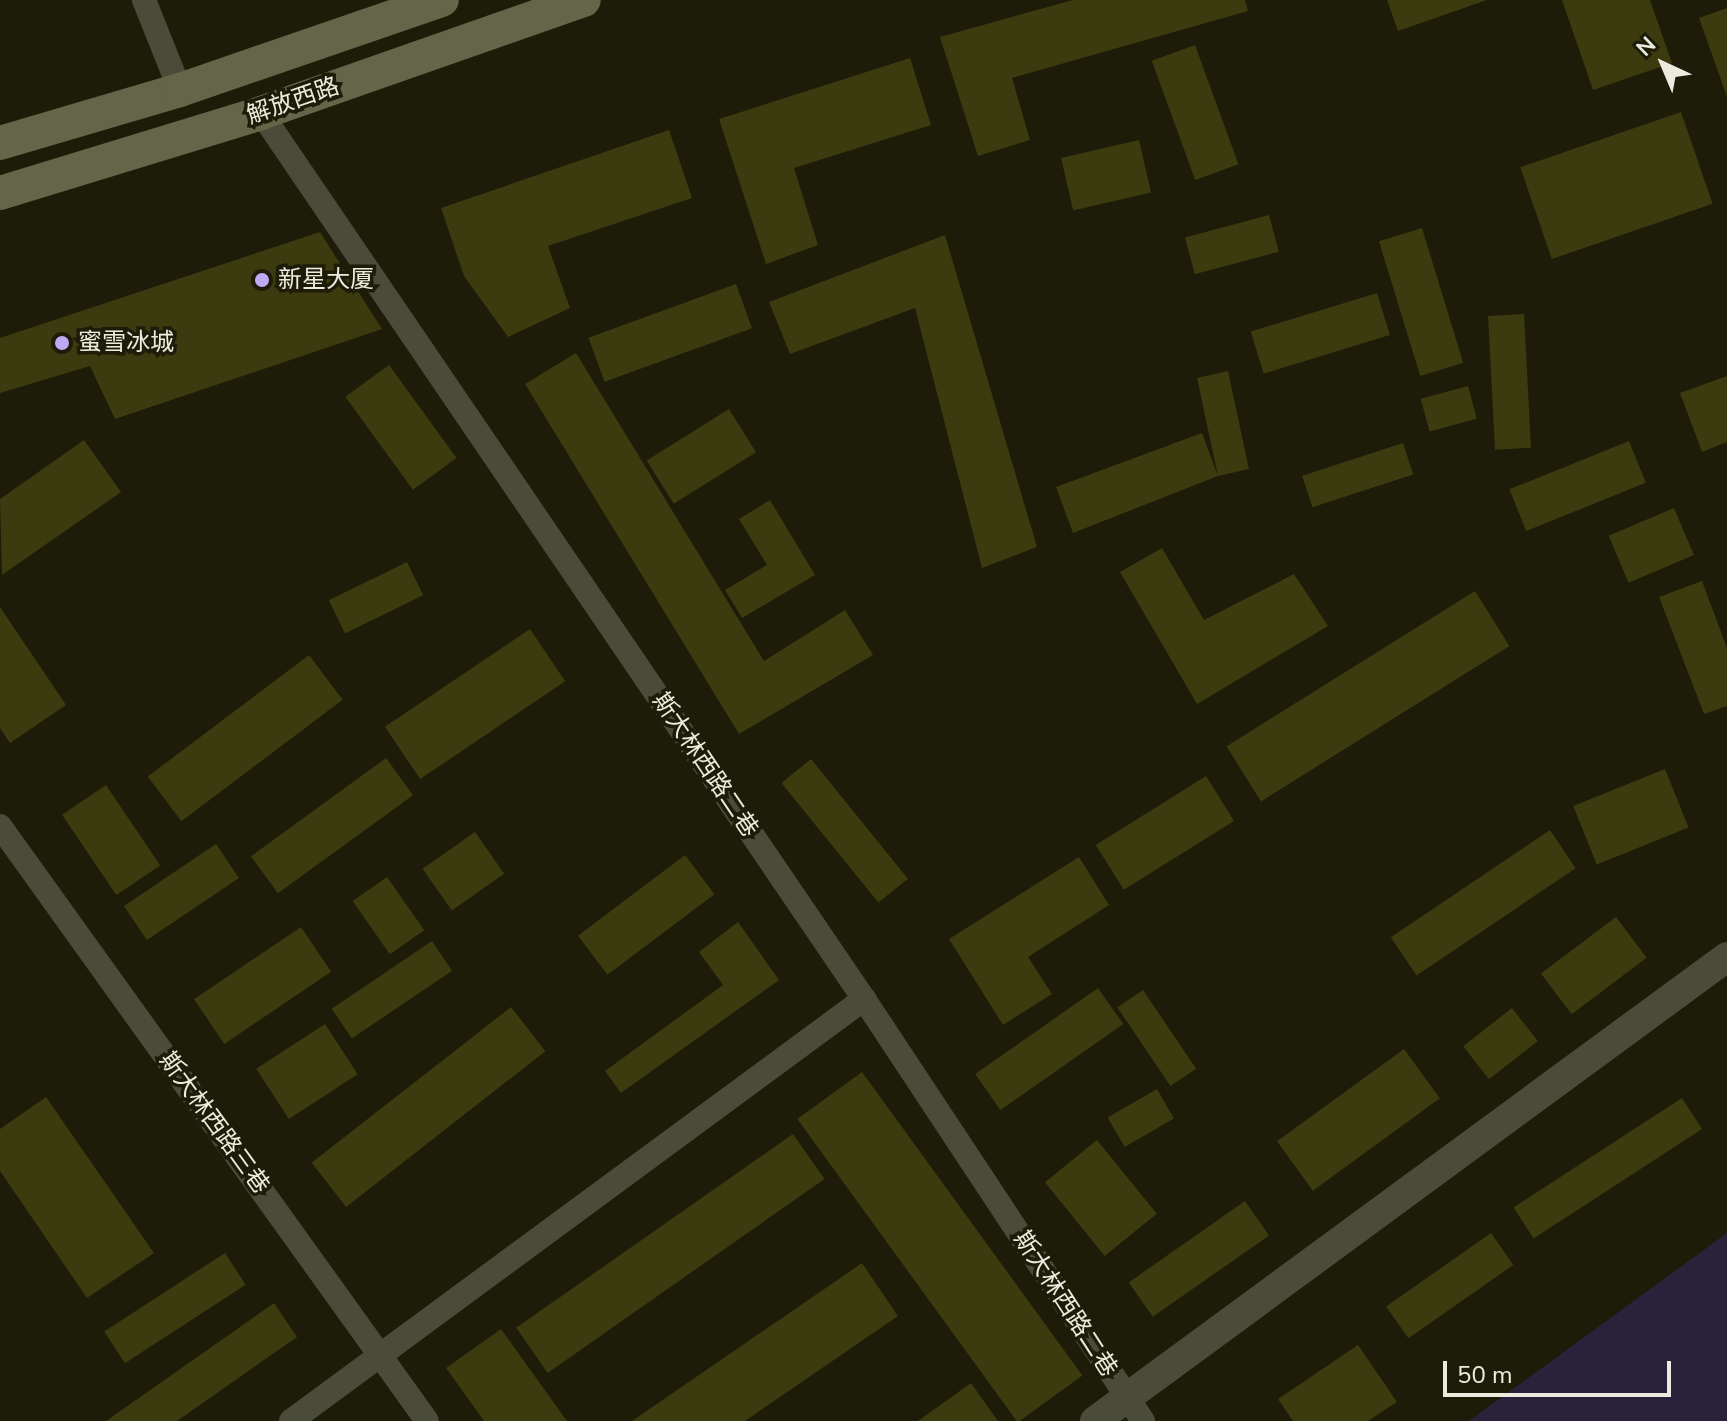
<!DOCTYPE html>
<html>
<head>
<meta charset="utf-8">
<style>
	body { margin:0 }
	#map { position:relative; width:1727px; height:1421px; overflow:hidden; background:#1c1c08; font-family:"Nunito Sans","Noto Sans SC",sans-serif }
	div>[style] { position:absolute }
	.green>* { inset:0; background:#2a223b }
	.building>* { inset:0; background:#3b3b0f; transform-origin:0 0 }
	.minor>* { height:24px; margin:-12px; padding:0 12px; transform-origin:12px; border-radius:12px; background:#4a4b39 }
	.tertiary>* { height:30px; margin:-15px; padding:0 15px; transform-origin:15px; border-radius:15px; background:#4a4b39 }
	.secondary>* { height:34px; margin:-17px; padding:0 17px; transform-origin:17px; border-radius:17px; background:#656549 }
	.dots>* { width:22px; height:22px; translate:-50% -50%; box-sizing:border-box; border:4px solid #1c1c08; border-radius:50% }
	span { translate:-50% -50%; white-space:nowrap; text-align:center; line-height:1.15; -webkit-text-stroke:7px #1c1c08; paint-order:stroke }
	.street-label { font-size:24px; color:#ebecdf }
	.poi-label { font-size:24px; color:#ebecdf }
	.left { translate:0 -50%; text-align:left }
	.north { position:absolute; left:1623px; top:24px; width:80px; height:80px; -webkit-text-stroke:6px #1c1c08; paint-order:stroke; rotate:316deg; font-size:22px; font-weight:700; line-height:32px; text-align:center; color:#ebecdf }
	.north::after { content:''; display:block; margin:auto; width:28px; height:36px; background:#ebecdf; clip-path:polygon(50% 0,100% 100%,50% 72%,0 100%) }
	.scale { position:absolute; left:1443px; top:1361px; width:228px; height:36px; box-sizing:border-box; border:4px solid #ebecdf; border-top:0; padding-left:10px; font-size:24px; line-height:28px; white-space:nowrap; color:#ebecdf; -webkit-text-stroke:6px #1c1c08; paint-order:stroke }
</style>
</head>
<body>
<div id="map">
	<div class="green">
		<div style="clip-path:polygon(1727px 1233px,1727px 1421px,1469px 1421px)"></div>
	</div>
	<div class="building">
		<div style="clip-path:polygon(1073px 0,1245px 0,1248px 11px,1012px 78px,1030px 140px,978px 156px,940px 37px)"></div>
		<div style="clip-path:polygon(1387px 0,1487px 0,1398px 31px)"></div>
		<div style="clip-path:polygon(1562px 0,1650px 0,1672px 63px,1593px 90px)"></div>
		<div style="clip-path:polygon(1727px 8px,1727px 97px,1699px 18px)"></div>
		<div style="left:1195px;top:45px;width:127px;height:46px;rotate:70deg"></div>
		<div style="clip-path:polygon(910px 58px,931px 125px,794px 168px,818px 245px,766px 264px,719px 119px)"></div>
		<div style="left:1681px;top:112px;width:97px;height:170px;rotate:71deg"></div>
		<div style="clip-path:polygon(669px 130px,692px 198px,548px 246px,570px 308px,508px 337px,464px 276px,441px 208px)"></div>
		<div style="left:1139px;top:140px;width:54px;height:80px;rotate:77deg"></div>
		<div style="left:1269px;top:215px;width:38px;height:87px;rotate:75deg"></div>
		<div style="left:1422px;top:228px;width:141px;height:45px;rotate:73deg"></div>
		<div style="clip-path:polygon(320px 232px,382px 329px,115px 419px,90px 366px,0 393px,0 338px)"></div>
		<div style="clip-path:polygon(945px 235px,1037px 547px,982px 568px,915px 308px,790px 354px,769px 302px)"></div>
		<div style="left:736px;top:284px;width:47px;height:157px;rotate:70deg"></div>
		<div style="left:1377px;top:293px;width:44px;height:132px;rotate:73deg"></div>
		<div style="left:1524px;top:314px;width:134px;height:36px;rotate:87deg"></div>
		<div style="clip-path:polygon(576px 353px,764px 661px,845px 610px,873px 655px,739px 734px,525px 384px)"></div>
		<div style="left:389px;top:365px;width:115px;height:54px;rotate:54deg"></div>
		<div style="clip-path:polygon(1228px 371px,1249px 469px,1218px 476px,1073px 533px,1056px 487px,1202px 433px,1218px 476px,1197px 378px)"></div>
		<div style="clip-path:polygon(1727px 376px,1727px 442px,1702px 452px,1680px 393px)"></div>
		<div style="left:1468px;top:386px;width:34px;height:49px;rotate:75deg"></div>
		<div style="left:729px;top:409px;width:51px;height:97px;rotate:58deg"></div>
		<div style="clip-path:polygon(84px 440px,121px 492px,2px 575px,0 499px)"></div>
		<div style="left:1629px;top:441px;width:45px;height:129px;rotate:68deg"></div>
		<div style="left:1403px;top:443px;width:33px;height:106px;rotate:72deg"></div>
		<div style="clip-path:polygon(770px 500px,815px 575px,742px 618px,725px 590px,767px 565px,739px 519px)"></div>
		<div style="left:1674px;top:508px;width:51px;height:71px;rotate:67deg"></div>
		<div style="clip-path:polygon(1162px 548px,1204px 620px,1294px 574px,1328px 626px,1197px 704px,1120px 572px)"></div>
		<div style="left:407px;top:562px;width:37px;height:87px;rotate:64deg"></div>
		<div style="clip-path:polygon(1702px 581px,1727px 648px,1727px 706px,1704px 714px,1659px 597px)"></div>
		<div style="left:1475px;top:591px;width:65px;height:293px;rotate:58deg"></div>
		<div style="clip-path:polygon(0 607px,66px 705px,10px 743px,0 728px)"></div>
		<div style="left:530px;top:629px;width:63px;height:175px;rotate:56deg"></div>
		<div style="left:309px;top:655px;width:56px;height:202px;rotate:53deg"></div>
		<div style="left:386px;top:758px;width:46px;height:167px;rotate:54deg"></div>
		<div style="left:811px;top:759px;width:154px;height:38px;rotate:51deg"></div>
		<div style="left:1665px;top:769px;width:63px;height:99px;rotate:68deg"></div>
		<div style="left:1206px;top:776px;width:53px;height:130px;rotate:58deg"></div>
		<div style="left:106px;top:785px;width:97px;height:53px;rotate:56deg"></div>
		<div style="left:1550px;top:830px;width:46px;height:192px;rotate:56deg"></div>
		<div style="left:475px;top:832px;width:51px;height:64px;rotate:55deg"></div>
		<div style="left:216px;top:844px;width:41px;height:111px;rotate:56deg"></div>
		<div style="left:685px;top:855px;width:49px;height:134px;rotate:53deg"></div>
		<div style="clip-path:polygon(1079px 857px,1109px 905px,1028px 957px,1052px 994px,1003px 1025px,949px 939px)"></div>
		<div style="left:387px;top:877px;width:65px;height:42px;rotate:55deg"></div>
		<div style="left:1616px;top:917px;width:51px;height:94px;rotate:53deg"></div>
		<div style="clip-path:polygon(738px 922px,779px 980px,621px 1093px,605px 1071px,723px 985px,699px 952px)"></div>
		<div style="left:301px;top:927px;width:54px;height:129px;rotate:56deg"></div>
		<div style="left:432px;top:941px;width:36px;height:121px;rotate:56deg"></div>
		<div style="left:1098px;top:988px;width:44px;height:150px;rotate:55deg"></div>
		<div style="left:1143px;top:990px;width:95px;height:31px;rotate:56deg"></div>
		<div style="left:511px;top:1007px;width:56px;height:253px;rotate:52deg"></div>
		<div style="left:1512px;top:1008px;width:42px;height:62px;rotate:52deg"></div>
		<div style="left:325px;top:1024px;width:60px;height:82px;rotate:57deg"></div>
		<div style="left:1404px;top:1049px;width:61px;height:157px;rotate:54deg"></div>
		<div style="left:862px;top:1072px;width:375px;height:80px;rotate:54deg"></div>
		<div style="left:1157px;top:1089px;width:34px;height:57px;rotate:60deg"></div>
		<div style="clip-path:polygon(46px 1097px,154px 1253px,87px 1298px,0 1171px,0 1129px)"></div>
		<div style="left:1682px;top:1098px;width:37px;height:201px;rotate:57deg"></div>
		<div style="left:793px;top:1134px;width:55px;height:338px;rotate:55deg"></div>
		<div style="left:1097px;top:1140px;width:95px;height:67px;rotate:51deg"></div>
		<div style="left:1245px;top:1201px;width:42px;height:142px;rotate:55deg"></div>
		<div style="left:1491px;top:1233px;width:39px;height:128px;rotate:55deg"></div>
		<div style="left:225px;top:1253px;width:38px;height:144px;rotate:57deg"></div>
		<div style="clip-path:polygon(862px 1263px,898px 1316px,745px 1421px,632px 1421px)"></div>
		<div style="clip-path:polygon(274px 1303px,297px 1337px,177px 1421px,106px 1421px)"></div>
		<div style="clip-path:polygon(501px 1329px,567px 1421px,484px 1421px,446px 1368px)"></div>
		<div style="clip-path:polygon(1358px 1345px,1397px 1402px,1368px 1421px,1293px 1421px,1278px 1399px)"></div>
		<div style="clip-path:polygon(971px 1383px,998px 1421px,918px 1421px)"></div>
	</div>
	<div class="minor">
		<div style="left:144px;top:0;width:97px;rotate:68.2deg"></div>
		<div style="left:261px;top:113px;width:1072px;rotate:55.76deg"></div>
		<div style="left:864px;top:999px;width:506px;rotate:56.53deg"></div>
		<div style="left:0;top:826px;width:732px;rotate:54.33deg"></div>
		<div style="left:291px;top:1421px;width:712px;rotate:-36.37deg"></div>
	</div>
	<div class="tertiary">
		<div style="left:1095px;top:1421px;width:784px;rotate:-36.29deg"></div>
	</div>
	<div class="secondary">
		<div style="left:0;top:143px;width:188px;rotate:-16.4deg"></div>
		<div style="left:180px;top:90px;width:277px;rotate:-19deg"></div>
		<div style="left:0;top:193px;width:273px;rotate:-17deg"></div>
		<div style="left:261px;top:113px;width:342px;rotate:-19.3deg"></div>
	</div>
	<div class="dots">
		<div style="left:262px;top:280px;background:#bfa9f4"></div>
		<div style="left:62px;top:343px;background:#bfa9f4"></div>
	</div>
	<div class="street-label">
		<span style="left:293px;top:101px;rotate:-19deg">解放西路</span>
		<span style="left:705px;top:765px;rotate:56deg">斯大林西路二巷</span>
		<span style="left:214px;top:1123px;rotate:54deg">斯大林西路三巷</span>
		<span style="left:1065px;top:1304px;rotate:57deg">斯大林西路二巷</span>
	</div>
	<div class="poi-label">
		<span class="left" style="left:278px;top:280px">新星大厦</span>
		<span class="left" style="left:78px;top:343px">蜜雪冰城</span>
	</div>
	<div class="north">N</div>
	<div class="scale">50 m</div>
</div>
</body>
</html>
